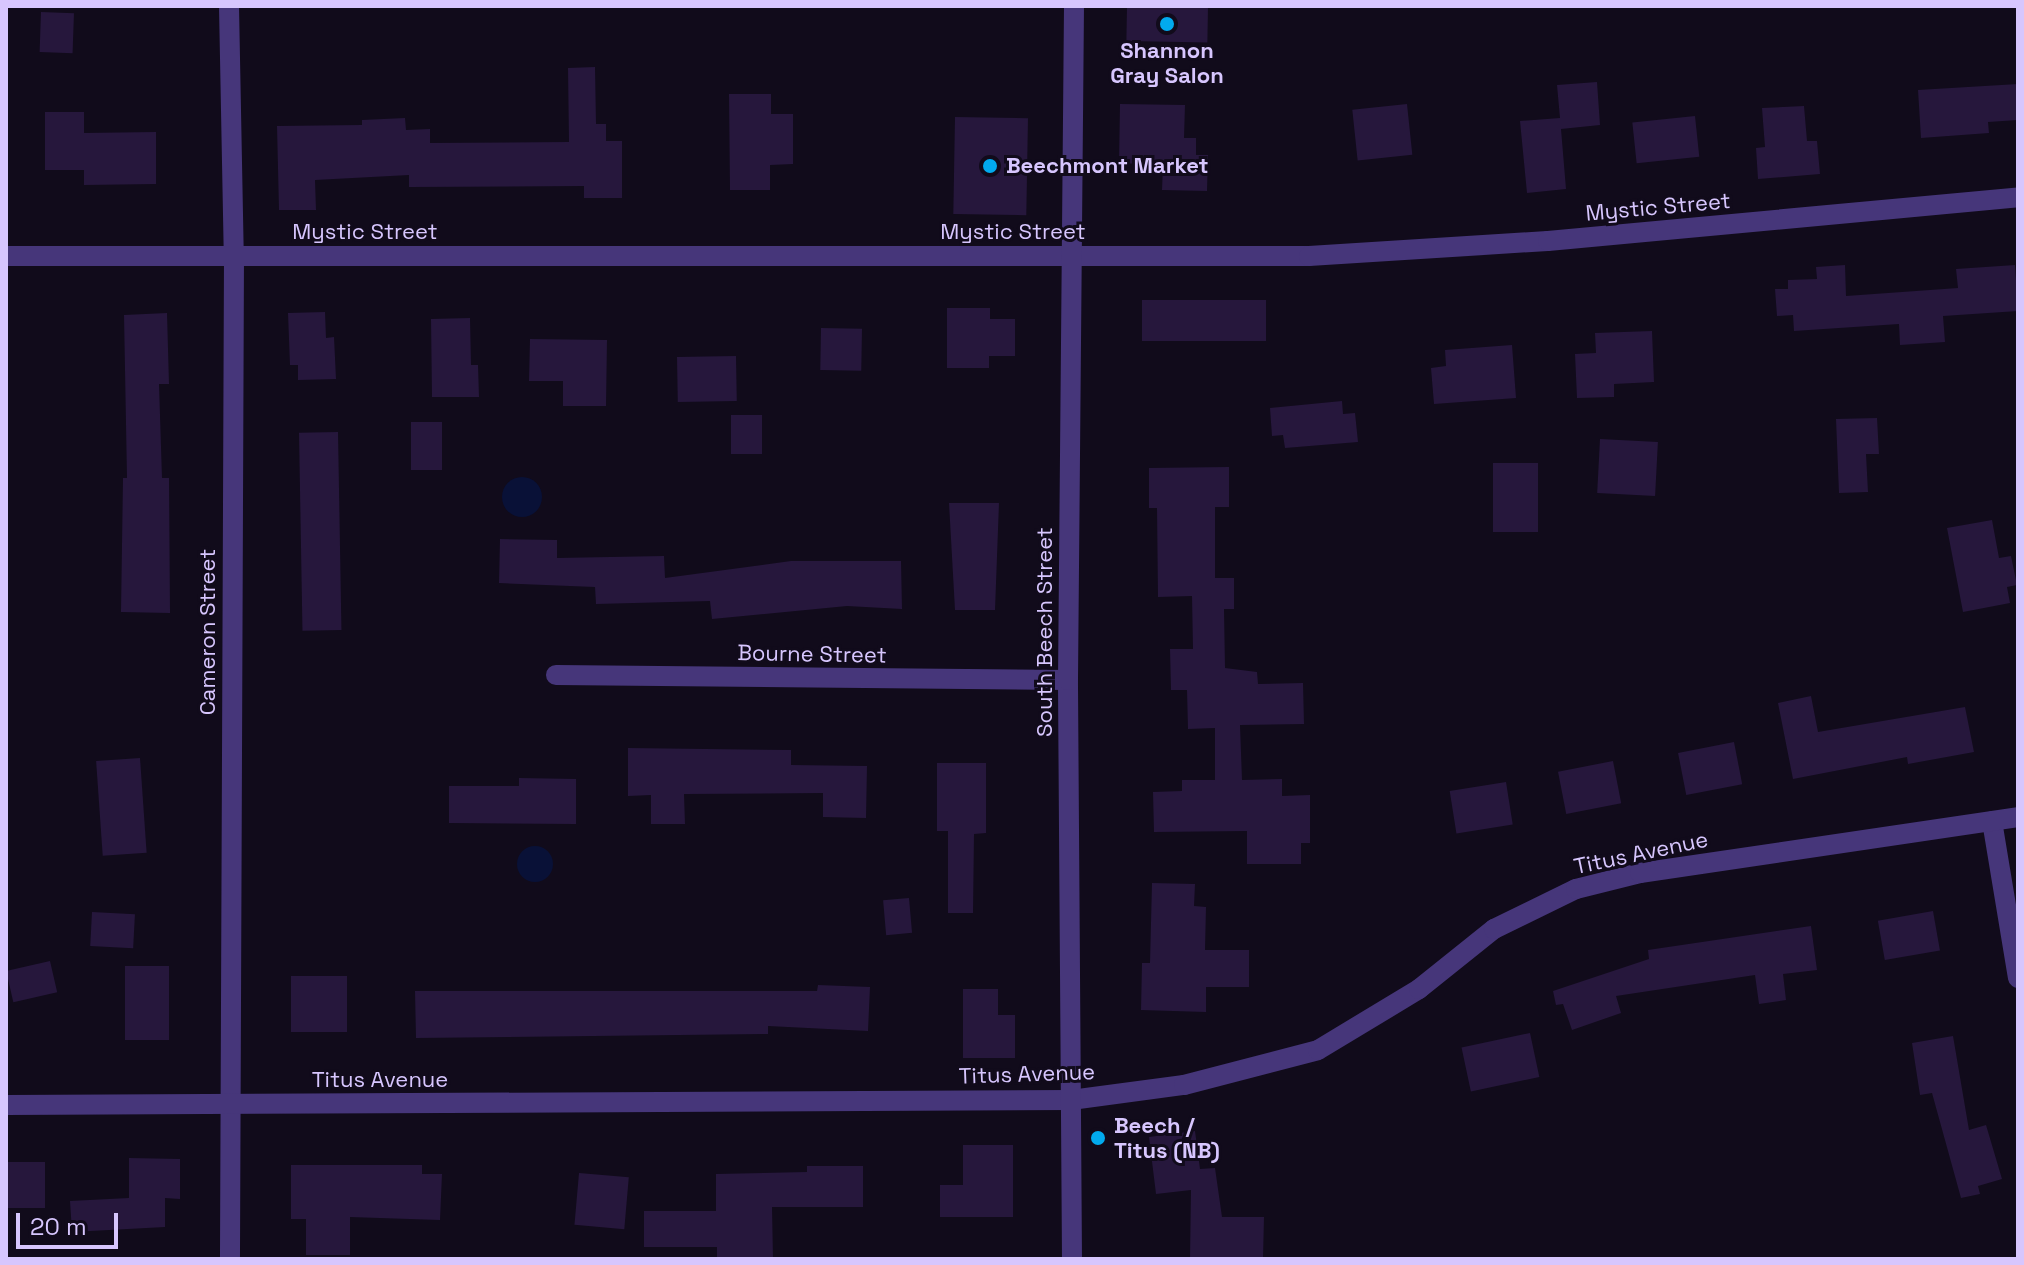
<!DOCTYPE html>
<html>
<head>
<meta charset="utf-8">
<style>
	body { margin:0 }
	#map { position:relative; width:2024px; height:1265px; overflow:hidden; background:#110b1b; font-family:"Space Grotesk",sans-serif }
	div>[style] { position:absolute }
	.water>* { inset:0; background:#091137 }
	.round { border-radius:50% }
	.building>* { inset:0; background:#26173c; transform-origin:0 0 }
	.minor>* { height:20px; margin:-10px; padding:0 10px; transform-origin:10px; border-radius:10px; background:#46367a }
	.tertiary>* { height:20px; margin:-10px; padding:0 10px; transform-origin:10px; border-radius:10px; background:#46367a }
	.dots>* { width:22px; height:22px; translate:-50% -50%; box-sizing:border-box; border:4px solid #110b1b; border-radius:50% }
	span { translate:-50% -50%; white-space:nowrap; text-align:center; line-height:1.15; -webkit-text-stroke:6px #110b1b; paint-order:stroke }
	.poi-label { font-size:22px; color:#d7c6fe; font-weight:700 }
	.left { translate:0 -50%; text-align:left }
	.street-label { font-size:22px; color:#d7c6fe }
	.frame { position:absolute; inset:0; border:8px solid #d7c6fe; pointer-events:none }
	.scale { position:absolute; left:16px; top:1213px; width:102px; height:36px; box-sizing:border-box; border:4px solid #d7c6fe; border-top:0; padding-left:10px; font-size:24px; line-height:28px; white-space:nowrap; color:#d7c6fe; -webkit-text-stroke:6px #110b1b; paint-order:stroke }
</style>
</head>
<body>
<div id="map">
	<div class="water">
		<div class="round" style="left:502px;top:477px;width:40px;height:40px"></div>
		<div class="round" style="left:517px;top:846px;width:36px;height:36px"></div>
	</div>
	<div class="building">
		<div style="left:1127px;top:6px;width:81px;height:35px;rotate:1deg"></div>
		<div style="left:41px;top:12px;width:33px;height:40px;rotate:2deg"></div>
		<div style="clip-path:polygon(595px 67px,596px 124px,606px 124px,606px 141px,622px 141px,622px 198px,584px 198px,584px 186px,409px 187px,409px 175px,315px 180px,316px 210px,279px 210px,277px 126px,362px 125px,362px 120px,405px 118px,406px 130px,430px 129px,430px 143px,569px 142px,568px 68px)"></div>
		<div style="clip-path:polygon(1597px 82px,1600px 125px,1561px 129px,1566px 189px,1527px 193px,1520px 121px,1560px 118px,1557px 85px)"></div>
		<div style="clip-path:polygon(2018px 84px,2018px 120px,1988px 122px,1989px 133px,1921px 138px,1918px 90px)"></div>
		<div style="clip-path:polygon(729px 94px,771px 94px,771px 114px,793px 114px,793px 164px,770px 165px,770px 190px,730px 190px)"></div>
		<div style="clip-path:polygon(1120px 104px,1185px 105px,1184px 138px,1196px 138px,1196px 155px,1208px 155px,1207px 191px,1162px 190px,1163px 165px,1119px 163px)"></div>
		<div style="left:1407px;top:104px;width:51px;height:55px;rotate:84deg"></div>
		<div style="clip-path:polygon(1804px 106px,1807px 141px,1817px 141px,1820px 174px,1758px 179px,1756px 148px,1765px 147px,1762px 108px)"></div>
		<div style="clip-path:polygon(45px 112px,84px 112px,84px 133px,156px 132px,156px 184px,84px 185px,84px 170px,45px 170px)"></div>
		<div style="left:1695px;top:116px;width:41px;height:63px;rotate:84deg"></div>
		<div style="left:955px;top:117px;width:73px;height:97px;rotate:1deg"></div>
		<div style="clip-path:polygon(1845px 265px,1846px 296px,1958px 288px,1956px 269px,2015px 265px,2018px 311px,1943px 316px,1945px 342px,1900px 345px,1899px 324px,1794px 331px,1793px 315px,1777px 316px,1775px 289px,1788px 289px,1788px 280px,1817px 279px,1816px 267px)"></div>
		<div style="left:1142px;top:300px;width:124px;height:41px"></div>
		<div style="clip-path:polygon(947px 308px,990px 308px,990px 319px,1015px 319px,1015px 356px,989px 356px,989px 368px,947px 368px)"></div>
		<div style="clip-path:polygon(325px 312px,326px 338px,334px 337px,336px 379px,298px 380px,298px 365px,290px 365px,288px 313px)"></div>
		<div style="clip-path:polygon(167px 313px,169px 384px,159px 384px,162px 478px,169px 478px,170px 613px,121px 612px,123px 478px,127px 478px,124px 315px)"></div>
		<div style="clip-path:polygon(470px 318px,471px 365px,478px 365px,479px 397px,432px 397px,431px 319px)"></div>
		<div style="left:821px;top:328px;width:41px;height:42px;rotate:1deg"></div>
		<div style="clip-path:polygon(1652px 331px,1654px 382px,1614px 384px,1614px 397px,1577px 398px,1575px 354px,1596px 353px,1595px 333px)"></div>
		<div style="clip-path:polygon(530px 339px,607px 340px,606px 406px,563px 406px,563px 381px,529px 381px)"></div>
		<div style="clip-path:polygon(1512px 345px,1516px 398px,1434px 404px,1431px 368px,1446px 366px,1445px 350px)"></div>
		<div style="left:736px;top:356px;width:45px;height:59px;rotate:89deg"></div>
		<div style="clip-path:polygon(1342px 401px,1343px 414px,1355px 413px,1358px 442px,1285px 448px,1283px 435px,1272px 436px,1270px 408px)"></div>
		<div style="left:731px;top:415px;width:31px;height:39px"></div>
		<div style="clip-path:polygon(1877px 418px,1879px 454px,1866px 454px,1868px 492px,1839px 493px,1836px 419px)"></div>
		<div style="left:442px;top:422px;width:48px;height:31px;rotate:90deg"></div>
		<div style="left:338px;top:432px;width:198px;height:39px;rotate:89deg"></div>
		<div style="left:1600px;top:439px;width:58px;height:54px;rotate:3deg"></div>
		<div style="left:1493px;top:463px;width:45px;height:69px"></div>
		<div style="clip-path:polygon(1229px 467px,1229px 507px,1215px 507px,1215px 578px,1234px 578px,1234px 609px,1224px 609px,1225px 668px,1257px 672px,1258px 684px,1303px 683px,1304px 724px,1240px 725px,1242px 780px,1282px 779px,1282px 796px,1310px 795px,1310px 843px,1301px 843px,1301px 864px,1247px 864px,1247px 831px,1154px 832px,1153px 792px,1182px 791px,1182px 780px,1215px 780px,1215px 728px,1188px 729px,1187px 690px,1171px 690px,1170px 649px,1193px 649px,1192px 596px,1158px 597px,1157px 508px,1149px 508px,1149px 468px)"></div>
		<div style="clip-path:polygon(949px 503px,999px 503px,995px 610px,955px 610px)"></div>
		<div style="clip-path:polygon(1992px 520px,1999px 558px,2011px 556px,2017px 585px,2007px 587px,2010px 603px,1963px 612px,1947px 528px)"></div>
		<div style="clip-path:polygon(500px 539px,557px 540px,557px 558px,664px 556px,665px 578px,791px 561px,901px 561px,902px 609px,847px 606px,712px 619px,710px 601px,596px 604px,595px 587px,499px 583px)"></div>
		<div style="clip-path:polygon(1811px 696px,1818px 732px,1965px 707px,1974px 752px,1908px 764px,1907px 757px,1793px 779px,1778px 703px)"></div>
		<div style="left:1734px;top:742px;width:43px;height:57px;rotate:79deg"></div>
		<div style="clip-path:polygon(628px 748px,791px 750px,791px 765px,867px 766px,866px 818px,823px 817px,823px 793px,684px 794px,685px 824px,651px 824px,651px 795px,628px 796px)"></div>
		<div style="left:140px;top:758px;width:95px;height:44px;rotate:86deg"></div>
		<div style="left:1613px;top:761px;width:43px;height:56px;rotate:79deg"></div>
		<div style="clip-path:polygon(937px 763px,986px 763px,986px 833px,974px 834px,973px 913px,948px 913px,948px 831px,937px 831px)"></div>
		<div style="clip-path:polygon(519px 778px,576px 779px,576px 824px,449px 823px,449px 786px,519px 786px)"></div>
		<div style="left:1506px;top:782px;width:43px;height:57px;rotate:81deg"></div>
		<div style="clip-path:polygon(1152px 883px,1195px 884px,1194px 906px,1206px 907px,1205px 950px,1249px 950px,1249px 987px,1206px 987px,1206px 1012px,1141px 1010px,1142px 963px,1150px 963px)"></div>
		<div style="left:909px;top:898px;width:35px;height:26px;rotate:85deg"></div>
		<div style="left:1933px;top:911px;width:40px;height:56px;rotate:80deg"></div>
		<div style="left:92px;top:912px;width:43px;height:34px;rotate:3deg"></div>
		<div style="clip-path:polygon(1811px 926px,1817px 970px,1783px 974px,1786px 1000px,1759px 1004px,1755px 975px,1616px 996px,1621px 1013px,1572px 1030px,1563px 1004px,1556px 1005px,1553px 991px,1649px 959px,1648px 950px)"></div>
		<div style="left:50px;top:961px;width:32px;height:45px;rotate:77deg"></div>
		<div style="left:125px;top:966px;width:44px;height:74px"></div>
		<div style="left:291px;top:976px;width:56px;height:56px"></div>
		<div style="clip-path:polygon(818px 985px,870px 987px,868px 1031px,768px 1026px,768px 1034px,416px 1038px,415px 991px,817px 991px)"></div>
		<div style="clip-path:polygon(963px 989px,998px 989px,998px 1015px,1015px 1015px,1015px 1058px,963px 1058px)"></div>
		<div style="left:1530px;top:1033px;width:45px;height:70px;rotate:78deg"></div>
		<div style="clip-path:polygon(1953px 1036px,1969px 1130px,1986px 1125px,2002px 1179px,1978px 1186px,1980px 1194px,1961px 1198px,1932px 1093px,1920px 1095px,1912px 1043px)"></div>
		<div style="clip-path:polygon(1195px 1131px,1200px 1169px,1215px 1168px,1222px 1217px,1264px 1217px,1263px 1259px,1190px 1259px,1191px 1190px,1156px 1194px,1149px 1137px)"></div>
		<div style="clip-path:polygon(963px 1145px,1013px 1145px,1013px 1217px,940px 1217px,940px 1185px,963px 1185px)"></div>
		<div style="clip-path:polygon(129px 1158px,180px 1159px,180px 1199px,165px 1198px,165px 1227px,72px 1232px,70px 1201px,129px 1198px)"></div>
		<div style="left:6px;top:1162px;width:39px;height:46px"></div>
		<div style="clip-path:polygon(291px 1165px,422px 1165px,422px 1174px,442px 1174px,440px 1220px,350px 1217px,350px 1255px,306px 1255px,306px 1219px,291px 1219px)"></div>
		<div style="clip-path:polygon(807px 1166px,863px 1166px,863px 1207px,772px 1207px,773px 1259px,717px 1259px,717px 1247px,644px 1247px,644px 1211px,716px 1211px,716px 1174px,807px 1172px)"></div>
		<div style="left:579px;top:1173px;width:50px;height:52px;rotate:5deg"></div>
	</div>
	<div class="minor">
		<div style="left:229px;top:6px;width:250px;rotate:88.9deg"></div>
		<div style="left:234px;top:256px;width:1003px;rotate:90.23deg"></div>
		<div style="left:6px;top:256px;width:1303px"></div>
		<div style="left:1309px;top:256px;width:239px;rotate:-3.6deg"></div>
		<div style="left:1548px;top:241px;width:472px;rotate:-5.3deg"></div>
		<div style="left:556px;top:675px;width:512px;rotate:0.56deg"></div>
		<div style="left:1992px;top:821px;width:159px;rotate:80.6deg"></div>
		<div style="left:6px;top:1105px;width:1065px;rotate:-0.27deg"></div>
		<div style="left:1071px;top:1100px;width:114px;rotate:-7.6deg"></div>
		<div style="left:1184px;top:1085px;width:138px;rotate:-14.6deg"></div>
		<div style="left:1318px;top:1050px;width:118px;rotate:-31.1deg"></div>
		<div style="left:1419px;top:989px;width:96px;rotate:-38.7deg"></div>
		<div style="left:1494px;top:929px;width:91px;rotate:-26deg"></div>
		<div style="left:1576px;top:889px;width:66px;rotate:-14deg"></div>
		<div style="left:1640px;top:873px;width:382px;rotate:-8.4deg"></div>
	</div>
	<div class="tertiary">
		<div style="left:1072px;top:1259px;width:579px;rotate:-90.4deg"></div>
		<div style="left:1068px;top:680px;width:674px;rotate:-89.49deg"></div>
	</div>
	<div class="dots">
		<div style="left:1167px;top:24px;background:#02aaee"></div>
		<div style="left:990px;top:166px;background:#02aaee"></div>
		<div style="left:1098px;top:1138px;background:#02aaee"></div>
	</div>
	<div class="poi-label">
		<span style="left:1167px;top:63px">Shannon<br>Gray Salon</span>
		<span class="left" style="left:1006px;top:166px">Beechmont Market</span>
		<span class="left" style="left:1114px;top:1138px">Beech /<br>Titus (NB)</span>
	</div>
	<div class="street-label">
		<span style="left:1658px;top:207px;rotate:-5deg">Mystic Street</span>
		<span style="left:365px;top:232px">Mystic Street</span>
		<span style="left:1013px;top:232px">Mystic Street</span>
		<span style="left:208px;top:632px;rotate:-90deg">Cameron Street</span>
		<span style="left:1045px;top:632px;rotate:-90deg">South Beech Street</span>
		<span style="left:812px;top:654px;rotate:1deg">Bourne Street</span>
		<span style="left:1641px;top:853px;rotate:-12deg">Titus Avenue</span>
		<span style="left:1027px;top:1074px;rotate:-2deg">Titus Avenue</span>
		<span style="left:380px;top:1080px">Titus Avenue</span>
	</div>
	<div class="frame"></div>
	<div class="scale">20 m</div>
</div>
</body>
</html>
